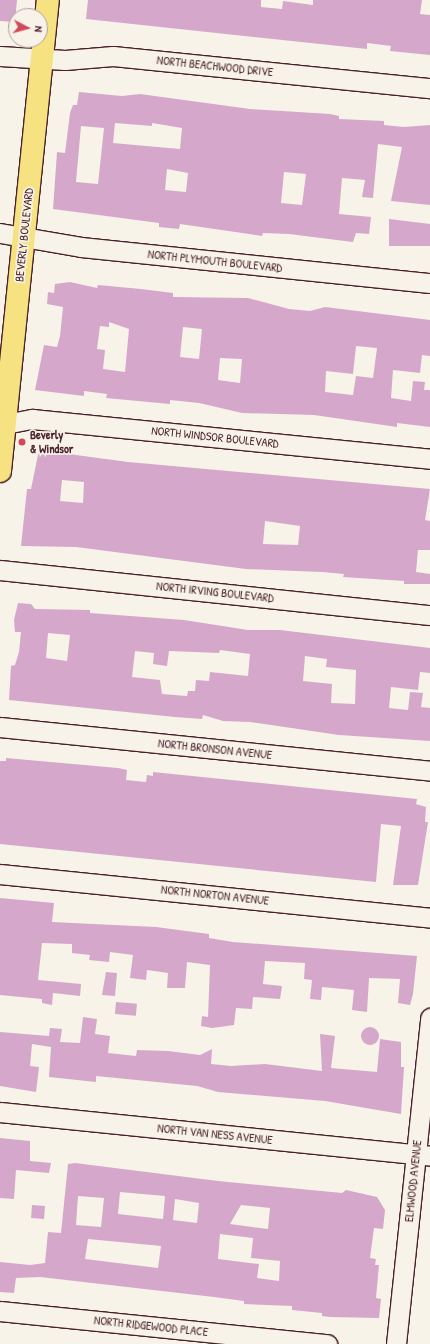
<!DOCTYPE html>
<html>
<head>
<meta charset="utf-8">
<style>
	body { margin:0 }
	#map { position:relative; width:430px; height:1344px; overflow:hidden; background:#f7f3e8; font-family:"Patrick Hand",sans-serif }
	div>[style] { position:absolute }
	.building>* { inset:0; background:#d5a8cb; transform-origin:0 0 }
	.round { border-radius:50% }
	.roads { filter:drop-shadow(1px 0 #4a1f2b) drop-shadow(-1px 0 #4a1f2b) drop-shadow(0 1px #4a1f2b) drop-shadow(0 -1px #4a1f2b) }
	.minor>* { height:19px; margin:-9.5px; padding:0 9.5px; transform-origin:9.5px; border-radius:9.5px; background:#f7f3e8 }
	.major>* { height:22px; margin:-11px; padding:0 11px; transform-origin:11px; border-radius:11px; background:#f7e281 }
	.dots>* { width:11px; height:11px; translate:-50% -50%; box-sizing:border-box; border:2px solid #f7f3e8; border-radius:50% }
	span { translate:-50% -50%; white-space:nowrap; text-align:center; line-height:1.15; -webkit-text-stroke:3.5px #f7f3e8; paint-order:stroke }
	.street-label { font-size:12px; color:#4a1f2b }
	.poi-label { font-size:12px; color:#4a1f2b; font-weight:700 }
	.left { translate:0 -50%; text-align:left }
	.north { position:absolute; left:8px; top:8px; width:40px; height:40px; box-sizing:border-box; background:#f7f3e8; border:1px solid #b29e9c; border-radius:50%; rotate:96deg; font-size:11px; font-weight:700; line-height:16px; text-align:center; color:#4a1f2b }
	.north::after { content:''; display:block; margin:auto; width:14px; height:18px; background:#d1495b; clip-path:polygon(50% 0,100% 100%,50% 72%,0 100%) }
</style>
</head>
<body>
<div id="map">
	<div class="building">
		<div style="clip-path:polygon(0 0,17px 0,15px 22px,0 21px)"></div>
		<div style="clip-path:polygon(88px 0,261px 0,261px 7px,282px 9px,283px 1px,313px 5px,313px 0,422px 0,420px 14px,430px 15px,430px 55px,390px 51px,391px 46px,367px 43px,367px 49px,86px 19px)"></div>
		<div style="clip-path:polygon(evenodd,79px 92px,122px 96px,140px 94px,250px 109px,330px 114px,339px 116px,339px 119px,384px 121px,384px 125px,404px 127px,430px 125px,430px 205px,391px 201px,402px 147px,378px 144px,373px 198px,362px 197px,365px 180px,342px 178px,339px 214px,371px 217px,369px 234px,356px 233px,353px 242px,289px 234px,263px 233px,262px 236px,180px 224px,179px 229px,159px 227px,159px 223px,53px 209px,57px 152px,65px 153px,70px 113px,73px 105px,77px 105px,79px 92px,115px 123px,152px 126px,152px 123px,182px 128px,180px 149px,113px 143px,115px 123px,79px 92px,81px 126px,104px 128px,98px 184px,76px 182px,81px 126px,79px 92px,167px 169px,188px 173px,186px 192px,165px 190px,167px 169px,79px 92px,284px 172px,306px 174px,302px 205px,281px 203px,284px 172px)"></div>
		<div style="clip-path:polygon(389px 219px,430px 224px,430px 246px,389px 246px)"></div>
		<div style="clip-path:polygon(evenodd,70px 282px,97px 288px,98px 285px,141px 289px,173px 293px,173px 297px,248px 298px,289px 309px,310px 311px,325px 307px,430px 320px,430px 356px,422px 355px,420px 373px,393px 370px,391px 398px,411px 401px,413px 381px,425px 382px,424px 390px,430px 390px,430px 427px,397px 423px,397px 427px,314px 415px,242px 413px,199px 403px,170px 400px,170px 404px,106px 398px,107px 394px,84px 391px,84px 396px,35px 390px,44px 345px,57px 347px,60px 336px,63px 307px,47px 304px,48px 292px,54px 293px,55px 284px,70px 282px,109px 322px,129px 329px,125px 372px,103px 369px,105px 350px,97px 349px,100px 326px,109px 327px,109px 322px,70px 282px,183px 327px,202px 329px,199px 359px,180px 357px,183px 327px,70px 282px,356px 346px,377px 348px,373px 378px,356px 376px,353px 395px,325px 392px,326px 371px,353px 374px,356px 346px,70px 282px,220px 358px,242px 359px,240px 383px,218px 380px,220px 358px)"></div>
		<div style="clip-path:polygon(evenodd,39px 450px,128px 462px,430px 489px,425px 520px,430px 521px,430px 550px,418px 550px,416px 572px,430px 574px,430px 584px,404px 584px,404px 581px,343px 577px,344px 574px,322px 572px,246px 569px,76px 547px,21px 546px,27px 489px,31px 489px,39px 450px,62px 480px,84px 482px,83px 503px,60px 501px,62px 480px,39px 450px,265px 521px,300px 526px,298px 545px,263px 544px,265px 521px)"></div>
		<div style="clip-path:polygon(evenodd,18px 603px,31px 604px,35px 609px,90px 610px,90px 613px,184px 620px,248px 630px,280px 630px,430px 648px,430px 673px,420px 672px,418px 690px,391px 687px,389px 708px,408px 710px,410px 692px,423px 693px,421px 707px,430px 708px,430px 741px,339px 735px,250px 722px,223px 721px,203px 715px,202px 719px,175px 717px,9px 700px,11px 666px,15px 665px,19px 652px,21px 632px,15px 632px,14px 620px,18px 603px,48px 633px,70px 635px,67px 661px,46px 658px,48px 633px,18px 603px,220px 650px,250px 654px,248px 676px,210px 672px,209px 681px,196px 680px,195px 691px,188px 691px,187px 696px,162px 694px,160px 680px,132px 677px,135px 651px,154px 653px,153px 664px,167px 666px,169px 651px,219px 653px,220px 650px,18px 603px,305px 656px,327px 659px,326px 667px,356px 670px,355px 704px,331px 703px,332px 684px,303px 681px,305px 656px)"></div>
		<div style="clip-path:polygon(6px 758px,118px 768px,127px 770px,126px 780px,146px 782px,147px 775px,153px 776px,153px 772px,417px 799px,416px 804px,426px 807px,425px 822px,428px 822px,418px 885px,393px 885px,401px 826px,381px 824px,376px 882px,0 844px,0 761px,6px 761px)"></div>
		<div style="clip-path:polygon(0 898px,54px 903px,52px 922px,156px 927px,209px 934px,209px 938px,233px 942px,417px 956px,413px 994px,410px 1005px,398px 1003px,400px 979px,369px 978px,367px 1012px,352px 1010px,354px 990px,322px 987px,321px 1000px,310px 999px,312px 980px,304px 979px,305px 963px,265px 961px,263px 984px,282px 986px,280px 999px,253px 997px,252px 1009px,236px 1008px,234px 1025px,212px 1028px,201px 1026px,202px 1016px,208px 1017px,210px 965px,187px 962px,185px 988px,167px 988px,168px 973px,147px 970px,146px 980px,130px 978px,133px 955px,110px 952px,109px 962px,89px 960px,90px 955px,72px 953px,72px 944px,42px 943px,38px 980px,81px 984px,80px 996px,53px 993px,52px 1005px,42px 1003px,42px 999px,0 995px)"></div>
		<div style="clip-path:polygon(106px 972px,117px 973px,115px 996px,102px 995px)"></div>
		<div style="left:116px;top:1002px;width:21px;height:12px;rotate:5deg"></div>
		<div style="clip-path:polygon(83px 1017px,97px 1019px,95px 1034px,110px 1036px,108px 1053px,136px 1056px,137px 1050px,168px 1051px,200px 1055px,212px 1049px,211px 1064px,231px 1066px,265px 1064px,322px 1071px,320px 1034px,335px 1036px,331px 1068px,377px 1072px,380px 1039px,401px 1042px,401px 1067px,404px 1067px,401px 1114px,325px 1101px,218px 1092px,197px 1086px,96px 1076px,96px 1082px,49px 1077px,51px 1047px,32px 1044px,30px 1066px,39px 1067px,36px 1092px,0 1086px,0 1032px,49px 1036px,50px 1028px,62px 1029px,60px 1042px,80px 1043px)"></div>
		<div class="round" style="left:361px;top:1027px;width:18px;height:18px"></div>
		<div style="clip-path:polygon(0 1138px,30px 1141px,30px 1161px,51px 1163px,49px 1173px,16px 1170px,14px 1199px,0 1198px)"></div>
		<div style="clip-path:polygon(evenodd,75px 1163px,218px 1181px,342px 1193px,346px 1190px,377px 1197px,385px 1210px,383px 1229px,374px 1228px,370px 1258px,376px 1259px,375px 1265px,379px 1265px,376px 1298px,381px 1299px,379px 1318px,330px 1317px,322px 1316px,322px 1313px,292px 1310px,292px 1306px,244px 1304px,244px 1301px,214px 1297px,40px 1277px,16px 1278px,14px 1293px,0 1292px,0 1262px,30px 1265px,45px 1263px,48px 1232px,61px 1233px,68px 1164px,75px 1163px,120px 1192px,165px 1196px,163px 1219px,118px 1214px,120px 1192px,75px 1163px,78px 1196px,104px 1198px,101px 1227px,76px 1225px,78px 1196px,75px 1163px,175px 1199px,199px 1203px,197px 1223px,173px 1220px,175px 1199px,75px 1163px,241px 1205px,270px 1208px,268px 1229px,230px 1224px,241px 1205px,75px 1163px,220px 1234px,253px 1238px,251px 1258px,280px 1261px,279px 1281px,257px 1278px,259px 1264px,218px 1259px,220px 1234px,75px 1163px,88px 1239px,161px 1246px,158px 1268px,85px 1259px,88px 1239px)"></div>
		<div style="left:32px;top:1205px;width:13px;height:13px;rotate:4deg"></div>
	</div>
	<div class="roads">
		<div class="minor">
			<div style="left:0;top:56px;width:65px;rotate:3.5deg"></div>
			<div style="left:65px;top:60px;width:48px;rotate:-4.8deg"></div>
			<div style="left:113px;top:56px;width:319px;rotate:5.8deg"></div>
			<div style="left:0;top:233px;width:82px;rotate:9.8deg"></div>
			<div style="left:81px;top:247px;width:351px;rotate:5.9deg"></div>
			<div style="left:0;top:425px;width:33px;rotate:-11deg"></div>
			<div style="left:32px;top:419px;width:400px;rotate:5.7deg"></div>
			<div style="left:0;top:570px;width:432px;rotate:6deg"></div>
			<div style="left:0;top:727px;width:432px;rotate:5.8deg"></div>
			<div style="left:0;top:874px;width:432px;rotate:5.8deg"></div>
			<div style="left:0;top:1112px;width:432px;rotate:5.8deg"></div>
			<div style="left:0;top:1311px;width:329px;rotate:5.8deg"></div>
			<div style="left:396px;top:1344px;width:328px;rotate:-84deg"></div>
		</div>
		<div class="major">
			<div style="left:0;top:471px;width:473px;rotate:-84.2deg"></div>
		</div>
	</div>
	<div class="dots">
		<div style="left:22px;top:442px;background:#d1495b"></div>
	</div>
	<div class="street-label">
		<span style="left:215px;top:66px;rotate:6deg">NORTH BEACHWOOD DRIVE</span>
		<span style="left:24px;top:235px;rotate:-84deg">BEVERLY BOULEVARD</span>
		<span style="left:215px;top:261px;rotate:6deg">NORTH PLYMOUTH BOULEVARD</span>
		<span style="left:215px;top:437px;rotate:6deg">NORTH WINDSOR BOULEVARD</span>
		<span style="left:215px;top:592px;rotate:6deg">NORTH IRVING BOULEVARD</span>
		<span style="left:215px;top:749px;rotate:6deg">NORTH BRONSON AVENUE</span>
		<span style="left:215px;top:895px;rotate:6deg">NORTH NORTON AVENUE</span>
		<span style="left:215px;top:1134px;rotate:6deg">NORTH VAN NESS AVENUE</span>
		<span style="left:413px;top:1181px;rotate:-84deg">ELMWOOD AVENUE</span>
		<span style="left:151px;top:1326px;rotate:6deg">NORTH RIDGEWOOD PLACE</span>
	</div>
	<div class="poi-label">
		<span class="left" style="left:30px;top:442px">Beverly<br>&amp; Windsor</span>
	</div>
	<div class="north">N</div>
</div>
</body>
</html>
